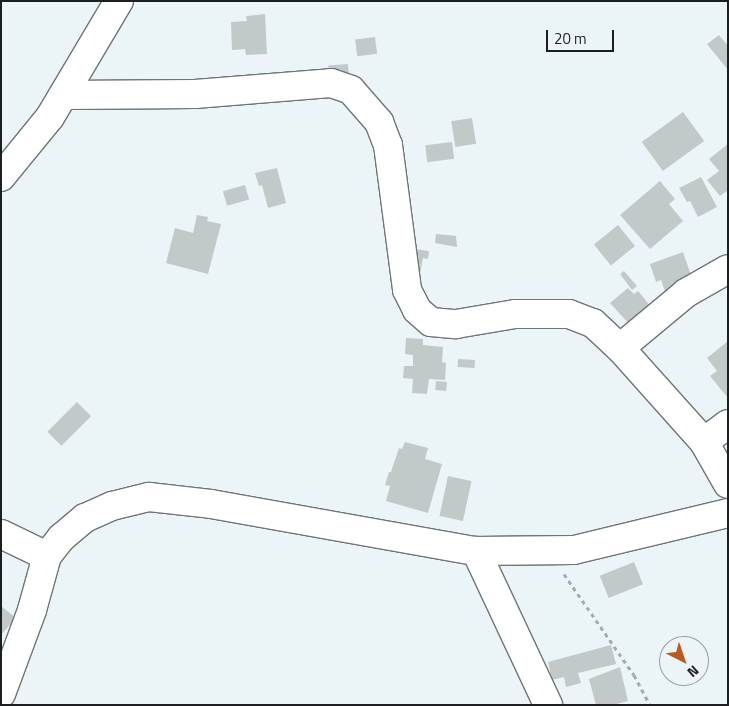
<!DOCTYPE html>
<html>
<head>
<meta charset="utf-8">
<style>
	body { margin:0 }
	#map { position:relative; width:729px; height:706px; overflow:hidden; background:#ebf4f7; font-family:"Titillium Web",sans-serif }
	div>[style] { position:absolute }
	.building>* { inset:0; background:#c2cac9; transform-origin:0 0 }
	.path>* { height:3px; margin-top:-1.5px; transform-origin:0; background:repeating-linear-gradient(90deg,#a4abad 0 4px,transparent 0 8px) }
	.roads { filter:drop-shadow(1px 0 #6e7578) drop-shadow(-1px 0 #6e7578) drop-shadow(0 1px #6e7578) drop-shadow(0 -1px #6e7578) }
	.minor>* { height:28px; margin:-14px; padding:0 14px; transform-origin:14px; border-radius:14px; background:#fff }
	span { translate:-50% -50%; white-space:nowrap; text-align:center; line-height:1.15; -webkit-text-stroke:4.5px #ebf4f7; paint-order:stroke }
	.frame { position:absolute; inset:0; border:2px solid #1c1f20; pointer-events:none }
	.north { position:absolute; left:659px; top:636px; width:50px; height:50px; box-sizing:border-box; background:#ebf4f7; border:1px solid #989fa1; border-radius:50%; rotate:139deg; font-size:14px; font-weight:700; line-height:20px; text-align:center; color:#1c1f20 }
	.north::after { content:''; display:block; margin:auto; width:18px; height:22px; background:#bb591e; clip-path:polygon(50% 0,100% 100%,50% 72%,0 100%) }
	.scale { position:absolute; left:546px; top:30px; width:68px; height:22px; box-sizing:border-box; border:2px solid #1c1f20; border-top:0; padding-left:6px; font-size:15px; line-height:18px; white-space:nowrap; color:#1c1f20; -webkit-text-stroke:4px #ebf4f7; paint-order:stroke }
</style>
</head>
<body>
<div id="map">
	<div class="building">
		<div style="clip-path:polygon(265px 14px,267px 54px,246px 55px,245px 49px,232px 50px,231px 22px,247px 21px,246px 16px)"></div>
		<div style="clip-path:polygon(719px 35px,728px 46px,728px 70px,707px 44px)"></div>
		<div style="left:375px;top:37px;width:17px;height:20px;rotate:83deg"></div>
		<div style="left:348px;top:64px;width:16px;height:20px;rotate:86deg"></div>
		<div style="left:683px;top:112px;width:36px;height:51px;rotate:54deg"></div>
		<div style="left:472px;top:118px;width:26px;height:21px;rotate:81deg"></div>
		<div style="left:452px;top:142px;width:17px;height:27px;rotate:83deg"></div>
		<div style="clip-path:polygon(728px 144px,728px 190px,720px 196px,707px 180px,719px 171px,709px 159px)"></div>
		<div style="clip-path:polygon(277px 168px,286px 203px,268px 208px,262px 185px,259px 186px,255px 173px)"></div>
		<div style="clip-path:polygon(701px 177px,717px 207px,698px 217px,690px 201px,687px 202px,679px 188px)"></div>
		<div style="clip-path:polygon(660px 181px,675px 199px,669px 204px,683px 221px,650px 249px,620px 215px)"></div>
		<div style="left:245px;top:185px;width:15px;height:23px;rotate:74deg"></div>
		<div style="clip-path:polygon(197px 215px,208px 217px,207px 221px,221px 224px,208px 274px,166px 263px,175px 228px,193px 233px)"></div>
		<div style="left:618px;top:225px;width:27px;height:31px;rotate:51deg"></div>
		<div style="clip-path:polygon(436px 234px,456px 236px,457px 247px,435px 243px)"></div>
		<div style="clip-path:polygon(415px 249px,429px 251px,428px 259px,423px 258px,420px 274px,407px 272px)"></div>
		<div style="clip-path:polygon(683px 252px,694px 284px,666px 294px,661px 280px,656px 282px,650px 264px)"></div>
		<div style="clip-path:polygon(624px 271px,637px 286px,632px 290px,620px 274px)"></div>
		<div style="clip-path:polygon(628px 288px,634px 294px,638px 291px,656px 313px,629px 324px,610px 303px)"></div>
		<div style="clip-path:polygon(406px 338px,423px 339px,423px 345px,443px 347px,442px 362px,446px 363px,445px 380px,429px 379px,427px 394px,412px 393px,413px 379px,403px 378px,404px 366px,413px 366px,413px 355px,405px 354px)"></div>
		<div style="clip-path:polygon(728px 341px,728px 398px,710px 376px,717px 371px,707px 358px)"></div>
		<div style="left:458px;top:359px;width:17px;height:8px;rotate:3deg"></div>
		<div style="left:436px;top:381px;width:11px;height:9px;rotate:5deg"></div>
		<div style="left:77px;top:402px;width:20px;height:42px;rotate:45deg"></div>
		<div style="clip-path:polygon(405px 442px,428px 448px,425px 459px,442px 464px,428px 513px,386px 501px,390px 486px,385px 485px,389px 472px,391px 472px,399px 448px,402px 449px)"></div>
		<div style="left:448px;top:476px;width:24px;height:41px;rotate:12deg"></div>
		<div style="left:634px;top:562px;width:24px;height:37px;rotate:68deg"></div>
		<div style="clip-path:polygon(1px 606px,16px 618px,1px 635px)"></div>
		<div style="clip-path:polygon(611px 645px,616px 664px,578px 673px,581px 683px,566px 687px,564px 677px,552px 680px,548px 662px)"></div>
		<div style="clip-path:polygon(620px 667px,628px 701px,613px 705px,596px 705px,589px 679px)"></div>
	</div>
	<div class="path">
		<div style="left:564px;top:574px;width:123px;rotate:55.3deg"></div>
		<div style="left:634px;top:675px;width:34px;rotate:62deg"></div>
	</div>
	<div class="roads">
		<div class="minor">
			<div style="left:63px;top:95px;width:132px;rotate:-0.4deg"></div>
			<div style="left:195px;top:94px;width:136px;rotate:-4.6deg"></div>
			<div style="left:331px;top:83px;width:21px;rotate:19deg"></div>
			<div style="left:351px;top:90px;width:43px;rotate:48.8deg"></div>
			<div style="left:379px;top:122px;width:25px;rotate:69deg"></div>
			<div style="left:388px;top:145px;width:146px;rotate:82.5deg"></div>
			<div style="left:407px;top:290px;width:22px;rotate:63deg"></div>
			<div style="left:417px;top:310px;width:18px;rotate:41deg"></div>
			<div style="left:431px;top:322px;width:25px;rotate:5deg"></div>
			<div style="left:456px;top:324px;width:60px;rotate:-9.6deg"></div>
			<div style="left:515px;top:314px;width:54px"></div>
			<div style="left:569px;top:314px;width:26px;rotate:21deg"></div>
			<div style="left:593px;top:323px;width:37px;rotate:43deg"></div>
			<div style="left:620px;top:348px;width:126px;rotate:48.2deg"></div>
			<div style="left:704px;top:442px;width:48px;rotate:60.3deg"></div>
			<div style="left:1px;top:177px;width:77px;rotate:-50.8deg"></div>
			<div style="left:50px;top:117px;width:135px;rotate:-59.3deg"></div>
			<div style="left:620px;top:348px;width:86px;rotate:-39.8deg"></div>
			<div style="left:686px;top:293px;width:48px;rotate:-29.7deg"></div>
			<div style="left:704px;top:442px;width:30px;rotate:-37deg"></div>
			<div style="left:1px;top:534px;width:51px;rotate:25.6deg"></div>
			<div style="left:476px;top:551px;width:170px;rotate:64.9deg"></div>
			<div style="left:1px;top:694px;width:90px;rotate:-69.7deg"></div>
			<div style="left:32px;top:610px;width:56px;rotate:-74.5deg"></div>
			<div style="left:47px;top:556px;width:23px;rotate:-52deg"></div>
			<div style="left:61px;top:538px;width:31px;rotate:-40deg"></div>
			<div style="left:85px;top:518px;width:30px;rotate:-24deg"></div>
			<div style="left:112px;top:506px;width:38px;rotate:-14deg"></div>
			<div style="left:149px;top:497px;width:62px;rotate:6.4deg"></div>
			<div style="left:211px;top:504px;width:269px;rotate:10.1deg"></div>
			<div style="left:476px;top:551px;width:98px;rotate:-0.6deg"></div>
			<div style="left:574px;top:550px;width:158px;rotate:-13.5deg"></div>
		</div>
	</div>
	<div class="frame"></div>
	<div class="north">N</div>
	<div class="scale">20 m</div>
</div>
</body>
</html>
